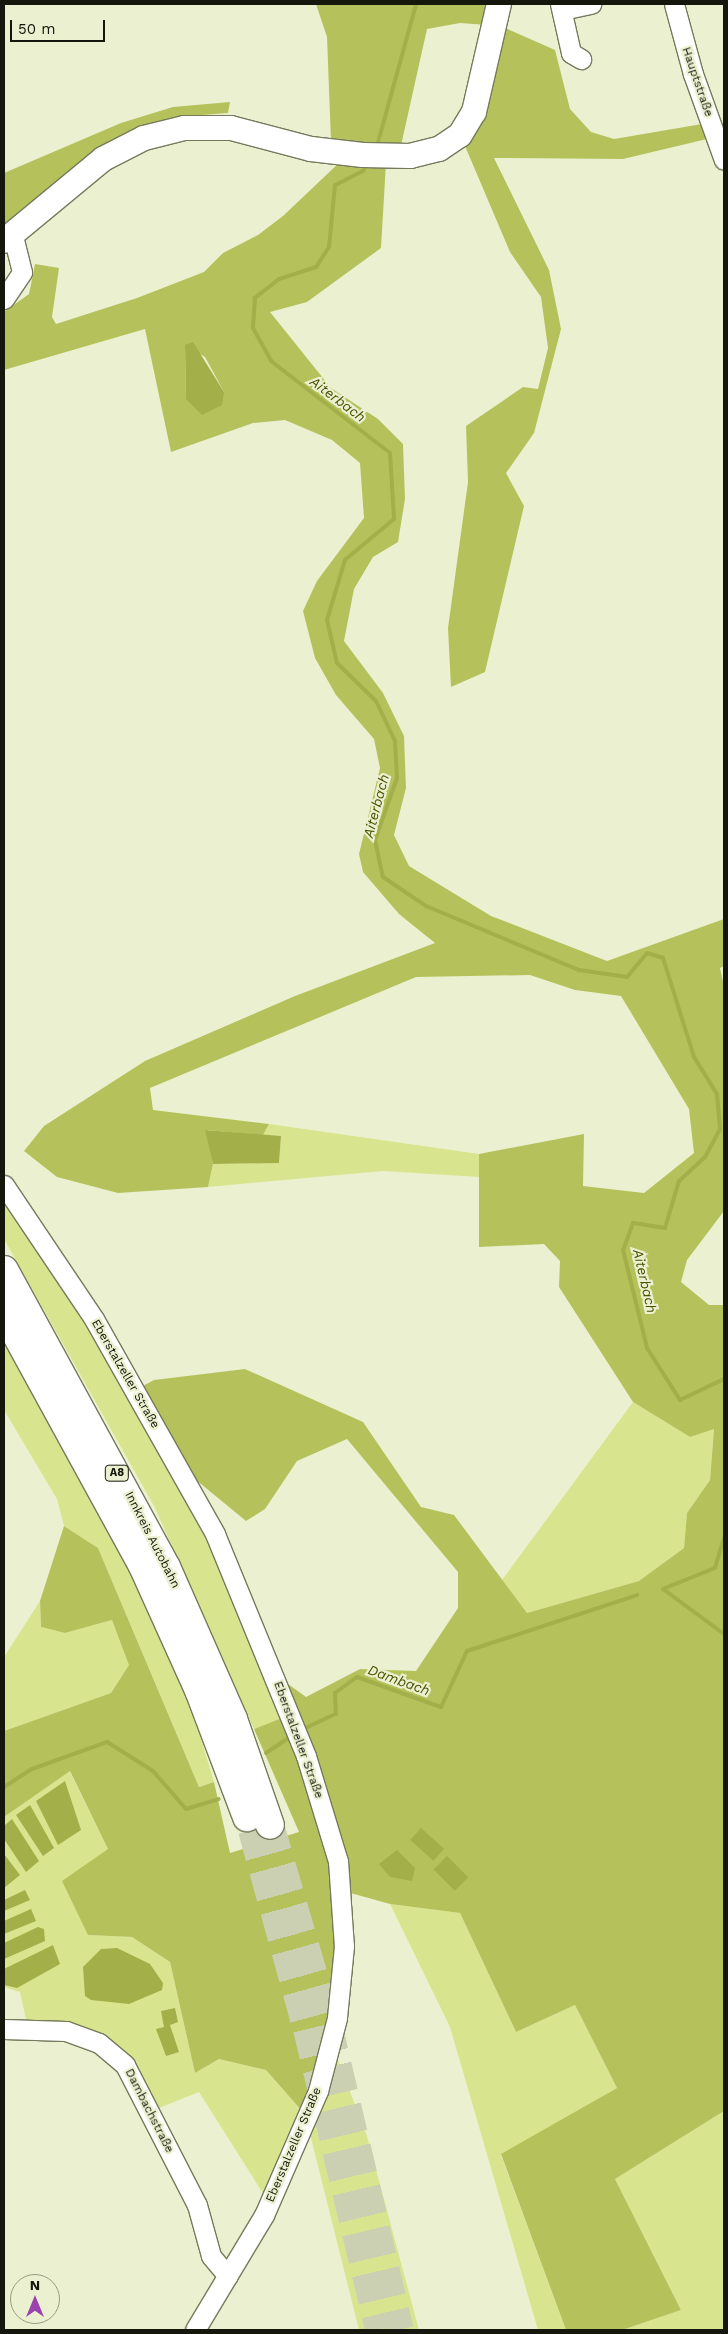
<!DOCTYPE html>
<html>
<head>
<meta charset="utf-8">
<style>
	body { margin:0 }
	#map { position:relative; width:728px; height:2334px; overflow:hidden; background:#ebf1d0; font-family:"Work Sans",sans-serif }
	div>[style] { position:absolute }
	.green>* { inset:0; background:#d9e58e }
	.forest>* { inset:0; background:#b5c25c }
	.water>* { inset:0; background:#a3af48; transform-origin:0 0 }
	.stream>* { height:4px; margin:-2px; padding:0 2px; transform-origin:2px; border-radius:2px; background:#a3af48 }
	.highway-tunnel>* { height:28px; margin-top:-14px; transform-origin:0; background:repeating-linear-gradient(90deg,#cbd0b3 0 28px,transparent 0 42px) }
	.roads { filter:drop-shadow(1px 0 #757a5c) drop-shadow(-1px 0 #757a5c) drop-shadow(0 1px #757a5c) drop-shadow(0 -1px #757a5c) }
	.minor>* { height:19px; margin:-9.5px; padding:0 9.5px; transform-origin:9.5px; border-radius:9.5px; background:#fff }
	.major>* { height:24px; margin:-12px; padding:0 12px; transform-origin:12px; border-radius:12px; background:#fff }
	.highway>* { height:28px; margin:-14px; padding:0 14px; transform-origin:14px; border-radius:14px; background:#fff }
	span { translate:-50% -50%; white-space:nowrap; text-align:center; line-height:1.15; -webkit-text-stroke:4.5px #ebf1d0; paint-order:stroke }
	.shield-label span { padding:1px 4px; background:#ebf1d0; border:1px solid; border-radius:4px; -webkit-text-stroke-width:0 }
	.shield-label { font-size:11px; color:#16170c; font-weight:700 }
	.street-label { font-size:12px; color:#16170c }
	.water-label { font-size:14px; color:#4b5200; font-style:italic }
	.frame { position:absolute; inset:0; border:5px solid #16170c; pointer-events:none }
	.north { position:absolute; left:10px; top:2274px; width:50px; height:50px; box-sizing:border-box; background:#ebf1d0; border:1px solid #969a82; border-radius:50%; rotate:0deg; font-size:14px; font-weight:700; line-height:20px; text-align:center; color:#16170c }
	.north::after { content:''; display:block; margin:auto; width:18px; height:22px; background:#9d43af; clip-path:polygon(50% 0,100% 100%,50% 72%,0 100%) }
	.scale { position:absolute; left:10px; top:20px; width:95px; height:22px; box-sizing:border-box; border:2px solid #16170c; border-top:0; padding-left:6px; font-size:15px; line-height:18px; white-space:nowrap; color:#16170c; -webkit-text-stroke:4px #ebf1d0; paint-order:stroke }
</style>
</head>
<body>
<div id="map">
	<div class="green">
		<div style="clip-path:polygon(269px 1124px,479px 1154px,479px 1177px,383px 1171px,208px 1187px,213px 1164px,279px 1163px,281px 1136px,263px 1135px)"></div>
		<div style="clip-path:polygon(4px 1199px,90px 1324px,196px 1515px,240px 1606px,282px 1718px,254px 1729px,154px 1506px,4px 1239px)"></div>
		<div style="clip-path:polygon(4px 1343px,116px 1543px,154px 1622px,192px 1709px,214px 1782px,199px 1787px,98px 1548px,64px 1526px,57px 1499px,4px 1410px)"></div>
		<div style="clip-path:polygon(633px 1402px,690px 1437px,714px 1428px,710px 1480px,687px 1513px,684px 1548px,639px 1581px,527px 1613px,502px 1580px)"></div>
		<div style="clip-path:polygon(40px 1601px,41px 1627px,65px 1633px,112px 1620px,130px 1664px,111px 1693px,4px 1731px,4px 1657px)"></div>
		<div style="clip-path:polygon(69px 1770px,108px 1849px,88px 1935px,132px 1937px,170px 1962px,195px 2073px,219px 2059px,266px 2070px,302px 2111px,264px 2195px,199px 2092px,144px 2114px,120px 2066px,96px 2048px,29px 2033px,20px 1992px,4px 1987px,4px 1817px)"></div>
		<div style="clip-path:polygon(390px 1904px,460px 1913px,516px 2032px,575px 2005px,617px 2088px,501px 2155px,566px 2330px,538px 2330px,450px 2027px)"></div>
		<div style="clip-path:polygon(334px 2050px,367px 2136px,419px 2330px,359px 2330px,309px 2130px)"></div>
		<div style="clip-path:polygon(724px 2111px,724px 2330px,622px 2330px,681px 2310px,615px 2179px)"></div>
	</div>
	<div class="forest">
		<div style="clip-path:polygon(316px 4px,491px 4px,487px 25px,460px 23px,427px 29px,400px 150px,331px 142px,327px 37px)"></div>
		<div style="clip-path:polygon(503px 27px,555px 50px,570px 109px,591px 132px,614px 139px,702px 124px,707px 139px,623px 159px,494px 158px,549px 270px,561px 329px,534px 433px,506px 473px,524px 506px,485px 672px,451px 687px,448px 628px,468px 482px,466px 426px,523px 387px,538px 389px,548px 348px,541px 297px,510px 252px,465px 146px)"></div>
		<div style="clip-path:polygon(230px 102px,228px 113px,176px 117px,132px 130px,90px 155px,4px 231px,4px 173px,121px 123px,173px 107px)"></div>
		<div style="clip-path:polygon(evenodd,342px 160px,386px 163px,381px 248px,307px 302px,270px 312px,331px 388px,378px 419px,403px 444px,405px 499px,398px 542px,373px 557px,354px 589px,344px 641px,383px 693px,404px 736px,406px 788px,394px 835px,409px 866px,491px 916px,607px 961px,724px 919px,724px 966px,720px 968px,724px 986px,724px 1211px,687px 1260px,681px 1282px,709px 1305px,724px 1305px,724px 2111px,615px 2179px,681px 2310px,622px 2330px,566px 2330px,501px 2154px,617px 2088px,575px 2005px,516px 2032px,460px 1913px,390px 1904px,347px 1892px,335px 1816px,288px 1684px,306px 1697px,360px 1669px,416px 1671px,458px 1608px,458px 1572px,347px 1439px,297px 1461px,265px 1509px,246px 1521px,184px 1470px,141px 1387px,154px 1380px,245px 1369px,363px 1422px,421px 1507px,454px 1515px,527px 1613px,639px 1581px,684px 1548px,687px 1513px,710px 1480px,714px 1429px,690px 1437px,633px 1402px,559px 1287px,560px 1261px,544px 1244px,479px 1247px,479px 1154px,584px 1134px,583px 1186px,644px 1193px,694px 1153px,689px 1109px,621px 996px,575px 990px,530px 975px,416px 977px,150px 1088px,153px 1110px,269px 1124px,263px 1135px,206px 1130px,213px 1164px,208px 1187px,118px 1193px,57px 1177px,24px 1151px,44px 1126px,145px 1061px,295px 996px,435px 943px,399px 914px,363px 872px,359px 854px,380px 768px,374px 739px,336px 695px,315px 658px,303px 611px,317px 581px,364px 518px,360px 463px,332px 440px,285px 420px,253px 423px,171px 452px,145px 329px,4px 370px,4px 312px,29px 294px,35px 264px,59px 268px,52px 317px,56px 324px,137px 298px,204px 272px,223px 253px,258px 235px,283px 216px,342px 160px,185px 345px,205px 357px,224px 392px,186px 398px,185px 345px)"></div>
		<div style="clip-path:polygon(64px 1526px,98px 1548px,199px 1787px,214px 1782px,230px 1853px,299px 1832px,254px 1729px,282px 1718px,329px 1846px,337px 1910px,335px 1981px,323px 2042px,302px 2111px,266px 2070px,219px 2059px,195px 2073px,170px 1962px,132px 1937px,88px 1935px,62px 1881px,108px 1849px,70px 1771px,4px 1817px,4px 1731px,111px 1693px,129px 1665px,112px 1620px,65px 1633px,41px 1627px,40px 1601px)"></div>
	</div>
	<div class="water">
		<div style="clip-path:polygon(193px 342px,224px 392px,222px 405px,202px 415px,186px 399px,185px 345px)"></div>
		<div style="clip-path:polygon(205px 1130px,281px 1136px,279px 1163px,213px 1164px)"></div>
		<div style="clip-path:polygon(65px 1781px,81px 1830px,58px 1845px,36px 1801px)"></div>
		<div style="clip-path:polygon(30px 1805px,54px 1848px,43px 1856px,16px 1815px)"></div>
		<div style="clip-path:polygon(12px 1819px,39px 1861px,26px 1872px,4px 1839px,4px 1826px)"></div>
		<div style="left:421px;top:1828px;width:31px;height:16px;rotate:42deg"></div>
		<div style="clip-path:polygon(397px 1850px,415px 1868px,412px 1881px,390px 1877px,379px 1864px)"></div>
		<div style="clip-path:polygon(4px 1854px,20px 1875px,4px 1888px)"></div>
		<div style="left:447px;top:1856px;width:30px;height:19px;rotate:45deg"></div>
		<div style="clip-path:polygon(25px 1890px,30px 1900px,4px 1911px,4px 1900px)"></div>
		<div style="clip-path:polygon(31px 1909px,36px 1921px,4px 1934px,4px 1921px)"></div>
		<div style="clip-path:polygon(38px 1927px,44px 1929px,45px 1941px,4px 1959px,4px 1943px)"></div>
		<div style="clip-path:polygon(53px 1945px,60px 1964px,17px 1988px,4px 1985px,4px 1969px)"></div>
		<div style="clip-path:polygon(117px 1948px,150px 1964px,163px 1983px,162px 1990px,129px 2004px,91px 2000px,85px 1996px,83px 1967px,101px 1949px)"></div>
		<div style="clip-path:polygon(175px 2008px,178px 2022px,170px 2025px,179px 2052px,166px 2056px,156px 2029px,164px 2027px,161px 2011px)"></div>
	</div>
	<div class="stream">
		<div style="left:377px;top:146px;width:147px;rotate:-74.6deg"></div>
		<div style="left:367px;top:163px;width:9px;rotate:117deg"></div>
		<div style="left:363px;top:171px;width:31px;rotate:153deg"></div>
		<div style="left:335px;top:185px;width:62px;rotate:95.5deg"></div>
		<div style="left:329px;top:247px;width:24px;rotate:123deg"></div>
		<div style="left:316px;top:267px;width:39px;rotate:162deg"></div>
		<div style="left:279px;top:279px;width:31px;rotate:142deg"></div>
		<div style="left:255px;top:298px;width:30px;rotate:94deg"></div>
		<div style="left:253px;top:328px;width:38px;rotate:61deg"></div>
		<div style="left:271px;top:361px;width:150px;rotate:37.7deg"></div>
		<div style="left:390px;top:453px;width:66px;rotate:86.5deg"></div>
		<div style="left:394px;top:519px;width:64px;rotate:140.1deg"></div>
		<div style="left:345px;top:560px;width:63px;rotate:106.7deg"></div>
		<div style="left:327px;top:620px;width:44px;rotate:76.9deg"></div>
		<div style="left:337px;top:663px;width:54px;rotate:44.3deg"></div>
		<div style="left:376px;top:701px;width:44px;rotate:64.6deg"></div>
		<div style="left:395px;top:741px;width:37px;rotate:87deg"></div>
		<div style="left:397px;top:778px;width:66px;rotate:109.5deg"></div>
		<div style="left:375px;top:840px;width:38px;rotate:78deg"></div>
		<div style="left:383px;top:877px;width:52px;rotate:34deg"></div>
		<div style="left:426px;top:906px;width:166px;rotate:22.7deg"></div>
		<div style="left:579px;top:970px;width:49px;rotate:8.3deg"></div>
		<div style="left:627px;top:977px;width:31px;rotate:-50deg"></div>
		<div style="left:647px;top:953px;width:17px;rotate:17deg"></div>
		<div style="left:663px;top:958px;width:104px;rotate:72.6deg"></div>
		<div style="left:694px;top:1057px;width:44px;rotate:58.1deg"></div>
		<div style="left:717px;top:1094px;width:35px;rotate:85deg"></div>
		<div style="left:720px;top:1129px;width:32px;rotate:118deg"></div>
		<div style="left:705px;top:1157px;width:35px;rotate:137deg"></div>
		<div style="left:679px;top:1181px;width:49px;rotate:106.6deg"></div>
		<div style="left:665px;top:1228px;width:32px;rotate:-171deg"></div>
		<div style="left:633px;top:1223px;width:29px;rotate:110deg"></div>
		<div style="left:623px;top:1250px;width:101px;rotate:76.2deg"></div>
		<div style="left:647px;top:1348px;width:62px;rotate:57.6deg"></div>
		<div style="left:680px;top:1400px;width:49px;rotate:-25.5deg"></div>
		<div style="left:724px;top:1538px;width:31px;rotate:107deg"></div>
		<div style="left:715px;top:1568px;width:56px;rotate:158deg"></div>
		<div style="left:663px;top:1589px;width:76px;rotate:36.4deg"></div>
		<div style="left:301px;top:1730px;width:38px;rotate:-25deg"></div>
		<div style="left:336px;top:1714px;width:21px;rotate:-93deg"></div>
		<div style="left:335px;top:1693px;width:27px;rotate:-36deg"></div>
		<div style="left:357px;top:1677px;width:89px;rotate:19.7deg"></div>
		<div style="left:441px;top:1707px;width:62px;rotate:-65.1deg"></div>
		<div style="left:467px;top:1651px;width:179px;rotate:-18.2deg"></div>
		<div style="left:266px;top:1753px;width:30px;rotate:-34deg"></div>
		<div style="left:4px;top:1787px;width:33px;rotate:-33deg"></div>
		<div style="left:32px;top:1769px;width:80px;rotate:-19.8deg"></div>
		<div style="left:107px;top:1742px;width:54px;rotate:32.2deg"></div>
		<div style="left:153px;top:1771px;width:50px;rotate:49deg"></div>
		<div style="left:186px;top:1809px;width:34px;rotate:-17deg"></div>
	</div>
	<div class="highway-tunnel">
		<div style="left:270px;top:1825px;width:207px;rotate:73.8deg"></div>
		<div style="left:328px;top:2024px;width:314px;rotate:76.8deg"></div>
		<div style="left:252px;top:1830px;width:206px;rotate:74.6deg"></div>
		<div style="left:307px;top:2029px;width:309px;rotate:76.5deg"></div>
	</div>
	<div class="roads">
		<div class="minor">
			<div style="left:560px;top:4px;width:50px;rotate:77.3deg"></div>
			<div style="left:571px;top:53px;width:12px;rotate:31deg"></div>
			<div style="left:674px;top:4px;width:73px;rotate:74.8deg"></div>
			<div style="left:693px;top:74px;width:91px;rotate:70.2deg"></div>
			<div style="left:562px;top:10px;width:30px;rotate:-12deg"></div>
			<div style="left:4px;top:299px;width:32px;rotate:-56deg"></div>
			<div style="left:22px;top:272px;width:38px;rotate:-104deg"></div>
			<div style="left:4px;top:1185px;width:161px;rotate:56.1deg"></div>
			<div style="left:94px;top:1319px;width:247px;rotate:60.6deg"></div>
			<div style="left:215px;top:1534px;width:240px;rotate:67.7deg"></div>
			<div style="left:306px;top:1756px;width:110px;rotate:73.1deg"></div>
			<div style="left:338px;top:1861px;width:85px;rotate:86deg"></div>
			<div style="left:344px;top:1946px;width:72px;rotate:95.6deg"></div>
			<div style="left:337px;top:2018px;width:75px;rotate:104.6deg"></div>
			<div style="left:318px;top:2091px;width:135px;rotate:113.5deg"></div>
			<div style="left:264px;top:2215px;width:134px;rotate:121deg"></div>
			<div style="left:4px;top:2029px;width:62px;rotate:1.8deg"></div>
			<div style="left:66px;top:2031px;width:35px;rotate:20deg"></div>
			<div style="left:99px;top:2043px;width:34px;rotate:40deg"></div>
			<div style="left:125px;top:2065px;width:157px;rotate:62.8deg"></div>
			<div style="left:197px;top:2205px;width:53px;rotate:74.6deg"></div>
			<div style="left:211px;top:2256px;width:26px;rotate:50deg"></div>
		</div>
		<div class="major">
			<div style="left:4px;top:241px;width:129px;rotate:-39.6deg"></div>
			<div style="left:103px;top:159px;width:46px;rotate:-27.1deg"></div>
			<div style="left:144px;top:138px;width:41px;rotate:-14deg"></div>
			<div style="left:184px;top:128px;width:47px"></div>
			<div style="left:231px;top:128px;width:83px;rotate:14.7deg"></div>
			<div style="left:311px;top:149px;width:52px;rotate:6.6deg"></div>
			<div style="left:363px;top:155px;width:47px;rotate:1.2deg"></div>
			<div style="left:410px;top:156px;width:30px;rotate:-14deg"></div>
			<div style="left:439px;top:149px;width:25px;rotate:-34deg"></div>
			<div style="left:460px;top:135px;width:27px;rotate:-59deg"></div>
			<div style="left:474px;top:112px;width:111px;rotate:-77deg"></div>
		</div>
		<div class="highway">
			<div style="left:4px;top:1270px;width:338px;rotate:61.4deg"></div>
			<div style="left:166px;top:1567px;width:166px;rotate:66.2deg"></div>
			<div style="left:233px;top:1719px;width:112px;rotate:70.8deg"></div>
			<div style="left:4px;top:1312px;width:290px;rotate:61.3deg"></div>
			<div style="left:143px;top:1566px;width:136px;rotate:65.7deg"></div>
			<div style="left:199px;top:1690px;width:136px;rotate:69.3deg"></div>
		</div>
	</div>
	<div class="shield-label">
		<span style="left:117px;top:1473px">A8</span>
	</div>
	<div class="street-label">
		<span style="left:697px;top:82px;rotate:71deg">Hauptstraße</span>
		<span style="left:125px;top:1374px;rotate:60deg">Eberstalzeller Straße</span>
		<span style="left:152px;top:1540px;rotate:63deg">Innkreis Autobahn</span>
		<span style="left:298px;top:1740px;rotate:70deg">Eberstalzeller Straße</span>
		<span style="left:149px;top:2111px;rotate:63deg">Dambachstraße</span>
		<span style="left:294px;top:2145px;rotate:-67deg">Eberstalzeller Straße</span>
	</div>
	<div class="water-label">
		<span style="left:338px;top:399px;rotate:37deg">Aiterbach</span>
		<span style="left:376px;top:806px;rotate:-75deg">Aiterbach</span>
		<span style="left:645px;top:1281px;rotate:77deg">Aiterbach</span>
		<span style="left:399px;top:1680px;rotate:20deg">Dambach</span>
	</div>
	<div class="frame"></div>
	<div class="north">N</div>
	<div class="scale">50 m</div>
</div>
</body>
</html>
